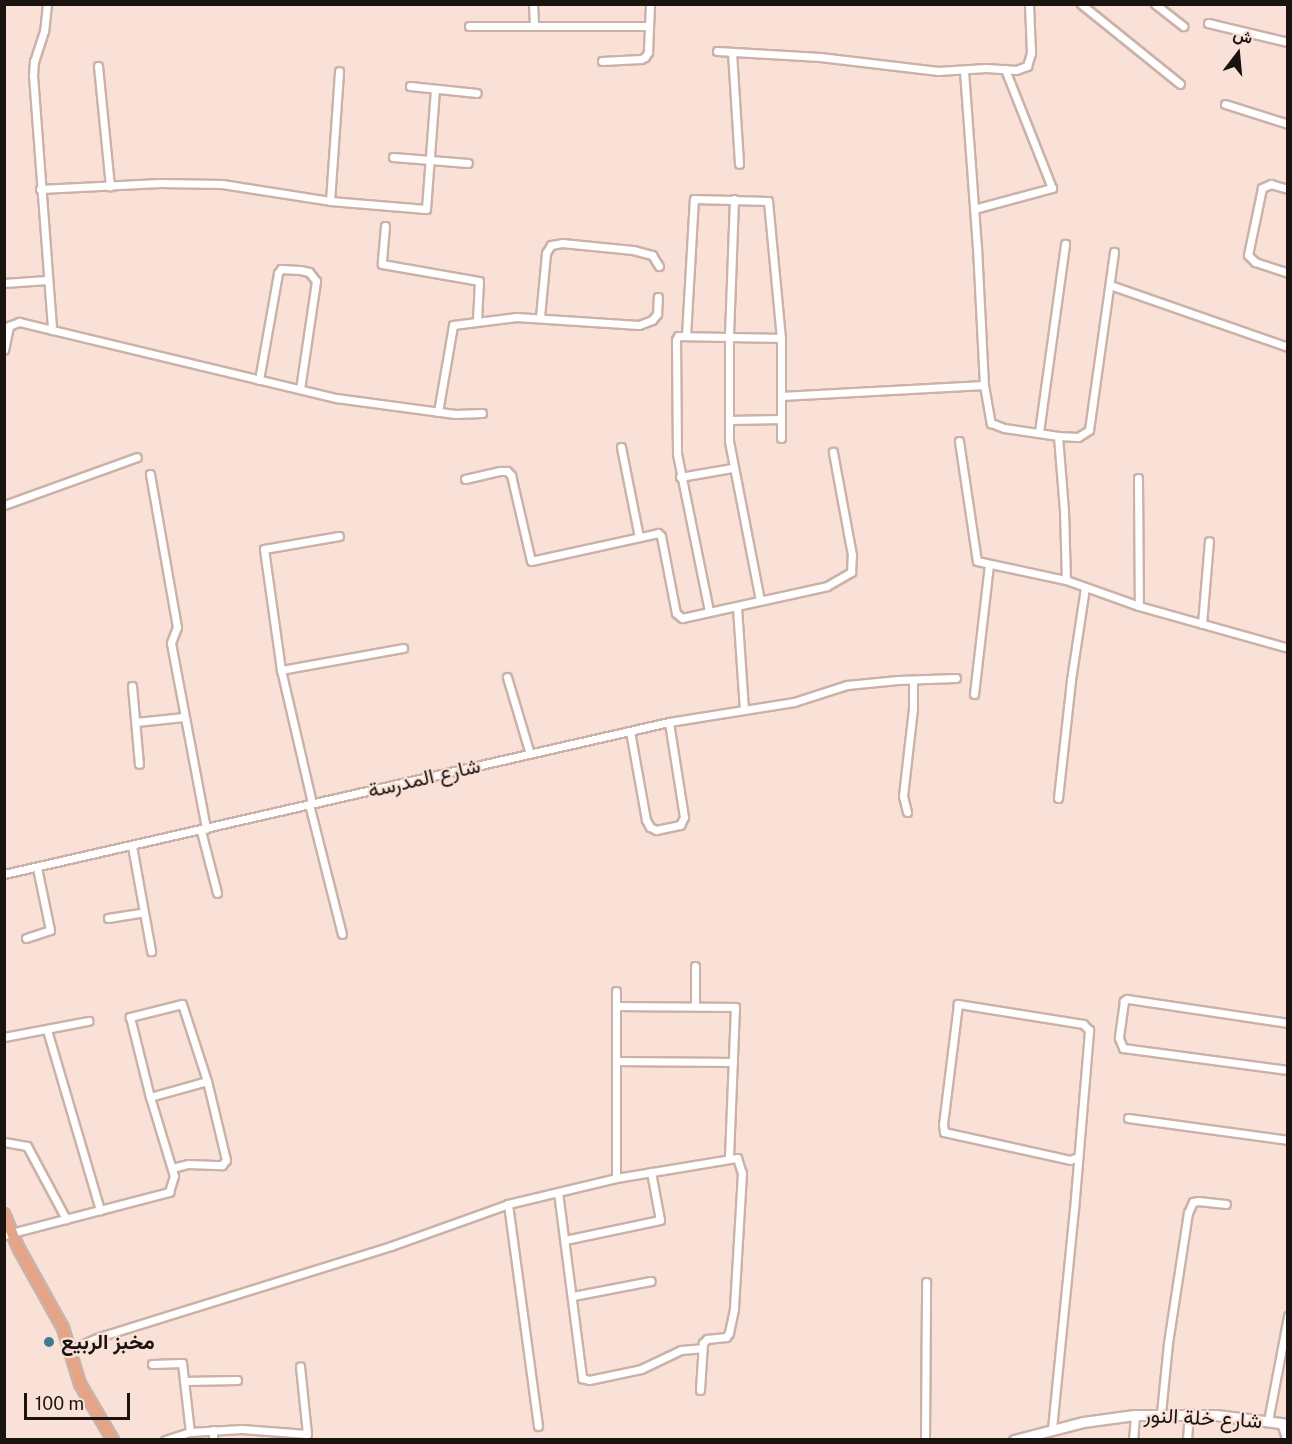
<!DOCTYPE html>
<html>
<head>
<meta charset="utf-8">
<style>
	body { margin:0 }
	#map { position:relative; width:1292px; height:1444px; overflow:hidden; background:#fae1d7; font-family:"Public Sans",Vazirmatn,sans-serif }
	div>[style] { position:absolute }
	.roads { filter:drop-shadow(2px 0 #cab2a8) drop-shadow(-2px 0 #cab2a8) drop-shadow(0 2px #cab2a8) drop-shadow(0 -2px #cab2a8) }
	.street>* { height:7px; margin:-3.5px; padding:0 3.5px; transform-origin:3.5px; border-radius:3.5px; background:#fff }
	.secondary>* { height:9px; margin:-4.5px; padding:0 4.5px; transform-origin:4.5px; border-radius:4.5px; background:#fff }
	.primary>* { height:10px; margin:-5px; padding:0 5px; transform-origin:5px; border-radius:5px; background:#e4a485 }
	.dots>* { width:16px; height:16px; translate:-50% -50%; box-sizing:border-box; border:3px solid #fae1d7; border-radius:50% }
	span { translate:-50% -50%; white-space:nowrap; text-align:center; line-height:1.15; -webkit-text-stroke:4.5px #fae1d7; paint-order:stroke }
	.street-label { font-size:21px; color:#1b1310 }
	.poi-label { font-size:21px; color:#1b1310; font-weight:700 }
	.left { translate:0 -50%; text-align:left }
	.frame { position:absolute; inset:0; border:6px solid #1b1310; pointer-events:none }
	.north { position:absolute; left:1208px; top:24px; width:60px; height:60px; -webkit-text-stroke:4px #fae1d7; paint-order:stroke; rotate:16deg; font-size:16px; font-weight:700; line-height:24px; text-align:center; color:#1b1310 }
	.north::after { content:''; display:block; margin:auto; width:21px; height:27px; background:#1b1310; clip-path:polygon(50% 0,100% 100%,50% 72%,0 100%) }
	.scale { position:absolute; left:24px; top:1393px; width:106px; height:27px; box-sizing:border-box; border:3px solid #1b1310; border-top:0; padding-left:8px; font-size:18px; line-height:21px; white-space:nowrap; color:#1b1310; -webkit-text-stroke:4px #fae1d7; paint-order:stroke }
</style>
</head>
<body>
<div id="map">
	<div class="roads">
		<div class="street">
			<div style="left:47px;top:4px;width:27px;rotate:96deg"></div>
			<div style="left:44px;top:31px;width:32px;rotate:108deg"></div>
			<div style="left:34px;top:61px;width:14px;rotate:94deg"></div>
			<div style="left:33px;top:75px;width:256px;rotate:85.7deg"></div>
			<div style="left:533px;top:4px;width:21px;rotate:87deg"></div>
			<div style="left:1081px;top:4px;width:127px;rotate:38.9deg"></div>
			<div style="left:1155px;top:4px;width:36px;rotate:38deg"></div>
			<div style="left:1208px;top:23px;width:82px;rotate:13.4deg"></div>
			<div style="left:469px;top:26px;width:180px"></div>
			<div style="left:717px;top:51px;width:103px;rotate:3.3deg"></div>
			<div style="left:820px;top:57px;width:119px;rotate:6.8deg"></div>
			<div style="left:938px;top:71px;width:48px;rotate:-3.6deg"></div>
			<div style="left:986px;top:68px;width:30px;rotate:4deg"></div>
			<div style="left:1016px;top:70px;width:12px;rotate:-20deg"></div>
			<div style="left:1027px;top:66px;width:14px;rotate:-73deg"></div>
			<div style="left:1031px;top:53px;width:49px;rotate:-92.3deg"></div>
			<div style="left:732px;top:52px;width:112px;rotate:86.4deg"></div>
			<div style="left:602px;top:61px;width:39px;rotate:-3deg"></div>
			<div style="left:641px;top:59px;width:4px;rotate:-27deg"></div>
			<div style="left:645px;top:57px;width:6px;rotate:-59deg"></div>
			<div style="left:648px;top:52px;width:48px;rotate:-87.6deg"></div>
			<div style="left:98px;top:66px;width:121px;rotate:84.3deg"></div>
			<div style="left:964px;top:71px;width:176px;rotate:85.8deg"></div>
			<div style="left:977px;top:247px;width:138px;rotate:87.1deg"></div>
			<div style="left:984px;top:385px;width:39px;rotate:80deg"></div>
			<div style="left:991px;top:423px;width:14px;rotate:21deg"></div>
			<div style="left:1004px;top:428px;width:55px;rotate:8.4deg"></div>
			<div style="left:1058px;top:436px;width:20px;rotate:3deg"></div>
			<div style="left:1078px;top:437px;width:13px;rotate:-32deg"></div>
			<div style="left:1089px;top:430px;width:180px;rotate:-82deg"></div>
			<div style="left:410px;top:86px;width:67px;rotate:6deg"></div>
			<div style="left:1225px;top:104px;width:66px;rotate:17.6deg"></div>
			<div style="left:393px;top:157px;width:75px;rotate:4.6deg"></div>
			<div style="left:40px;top:189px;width:120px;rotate:-2.9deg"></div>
			<div style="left:160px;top:183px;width:62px;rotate:0.9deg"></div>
			<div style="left:222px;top:184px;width:109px;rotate:8.9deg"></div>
			<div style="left:330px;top:201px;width:96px;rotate:4.8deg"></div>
			<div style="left:426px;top:209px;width:120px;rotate:-85.7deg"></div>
			<div style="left:1288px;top:189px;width:18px;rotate:-164deg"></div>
			<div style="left:1271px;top:184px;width:10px;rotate:156deg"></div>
			<div style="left:1262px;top:188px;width:68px;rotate:101.8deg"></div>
			<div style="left:1248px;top:255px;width:10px;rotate:45deg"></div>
			<div style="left:1255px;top:262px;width:35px;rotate:18deg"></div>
			<div style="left:734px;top:199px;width:139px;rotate:92.1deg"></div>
			<div style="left:729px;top:338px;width:103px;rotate:90deg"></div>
			<div style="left:729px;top:441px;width:162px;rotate:79deg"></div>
			<div style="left:330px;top:201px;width:130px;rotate:-86deg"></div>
			<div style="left:974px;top:209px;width:81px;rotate:-15.1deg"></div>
			<div style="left:1052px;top:188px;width:128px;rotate:-111.6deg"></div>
			<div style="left:385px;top:226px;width:38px;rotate:95deg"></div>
			<div style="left:382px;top:264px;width:98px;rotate:9.9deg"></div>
			<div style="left:479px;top:281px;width:40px;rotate:92.9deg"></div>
			<div style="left:4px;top:283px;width:43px;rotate:-4deg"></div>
			<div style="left:1110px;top:285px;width:188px;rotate:19.2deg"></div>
			<div style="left:540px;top:317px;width:64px;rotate:-84.6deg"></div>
			<div style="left:546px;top:253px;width:9px;rotate:-58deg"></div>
			<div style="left:551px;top:245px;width:11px;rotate:-10deg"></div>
			<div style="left:562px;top:243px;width:71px;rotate:5.6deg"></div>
			<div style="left:633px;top:250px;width:20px;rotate:15deg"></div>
			<div style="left:652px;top:255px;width:13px;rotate:58deg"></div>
			<div style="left:686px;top:336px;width:137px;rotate:-86.7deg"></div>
			<div style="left:694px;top:199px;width:74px;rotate:1.5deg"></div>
			<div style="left:768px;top:201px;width:138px;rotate:84.6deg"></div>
			<div style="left:781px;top:338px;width:100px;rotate:90deg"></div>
			<div style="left:4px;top:350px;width:25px;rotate:-78deg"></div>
			<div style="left:9px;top:326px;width:11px;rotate:-22deg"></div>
			<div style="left:19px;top:322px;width:326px;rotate:13.5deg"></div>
			<div style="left:336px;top:398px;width:120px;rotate:7.7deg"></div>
			<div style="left:455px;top:414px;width:27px;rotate:-2deg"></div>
			<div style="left:259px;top:380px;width:109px;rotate:-79.9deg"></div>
			<div style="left:278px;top:273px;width:5px;rotate:-53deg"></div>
			<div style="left:281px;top:269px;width:19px;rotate:3deg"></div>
			<div style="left:300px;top:270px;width:9px;rotate:13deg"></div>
			<div style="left:309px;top:272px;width:11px;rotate:52deg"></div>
			<div style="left:316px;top:281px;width:109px;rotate:98.4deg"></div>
			<div style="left:781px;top:396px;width:203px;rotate:-3.1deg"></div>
			<div style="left:438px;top:412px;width:88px;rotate:-80.2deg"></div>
			<div style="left:453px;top:325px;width:64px;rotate:-7.2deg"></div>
			<div style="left:516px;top:317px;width:123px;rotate:3.7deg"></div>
			<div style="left:639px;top:325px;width:14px;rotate:-21deg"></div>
			<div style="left:652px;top:320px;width:8px;rotate:-50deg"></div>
			<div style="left:657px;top:314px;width:17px;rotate:-87deg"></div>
			<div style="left:729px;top:420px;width:52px;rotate:-1.1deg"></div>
			<div style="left:1039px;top:432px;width:190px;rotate:-82.1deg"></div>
			<div style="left:1058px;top:436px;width:74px;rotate:85.4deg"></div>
			<div style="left:1064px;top:510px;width:70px;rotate:88.4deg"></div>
			<div style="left:959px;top:441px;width:121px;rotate:81.5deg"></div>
			<div style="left:977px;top:561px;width:91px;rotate:12.1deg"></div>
			<div style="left:1066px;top:580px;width:77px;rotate:19.6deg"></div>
			<div style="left:1139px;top:606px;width:155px;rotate:15.7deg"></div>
			<div style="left:621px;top:447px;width:92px;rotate:78.7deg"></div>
			<div style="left:150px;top:474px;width:155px;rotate:80deg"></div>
			<div style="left:177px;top:627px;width:17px;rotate:111deg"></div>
			<div style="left:171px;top:643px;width:189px;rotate:79.3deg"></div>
			<div style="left:680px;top:477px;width:53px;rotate:-9.8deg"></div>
			<div style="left:1138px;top:478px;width:128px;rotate:89.6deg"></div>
			<div style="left:465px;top:479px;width:36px;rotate:-13deg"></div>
			<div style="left:500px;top:471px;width:7px"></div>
			<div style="left:507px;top:471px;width:6px;rotate:45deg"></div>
			<div style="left:511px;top:475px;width:88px;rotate:76.9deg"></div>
			<div style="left:531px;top:561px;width:130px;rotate:-12.4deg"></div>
			<div style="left:658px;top:533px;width:4px;rotate:45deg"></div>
			<div style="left:661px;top:536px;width:78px;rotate:79deg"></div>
			<div style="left:676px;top:613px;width:8px;rotate:40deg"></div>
			<div style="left:682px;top:618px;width:148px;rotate:-12.4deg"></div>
			<div style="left:827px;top:586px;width:28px;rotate:-30deg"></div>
			<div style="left:851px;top:572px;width:17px;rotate:-87deg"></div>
			<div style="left:852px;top:555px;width:105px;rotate:-100.5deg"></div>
			<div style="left:4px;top:505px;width:141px;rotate:-19.8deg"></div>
			<div style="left:709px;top:611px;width:160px;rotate:-101.5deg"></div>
			<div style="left:677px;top:454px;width:114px;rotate:-90.5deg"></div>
			<div style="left:676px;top:340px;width:4px;rotate:-63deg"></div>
			<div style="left:678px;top:336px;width:103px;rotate:1.1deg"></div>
			<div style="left:1202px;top:624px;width:83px;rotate:-85.2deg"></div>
			<div style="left:281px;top:670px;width:124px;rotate:-10.2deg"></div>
			<div style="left:507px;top:677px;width:80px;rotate:73.4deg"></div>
			<div style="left:132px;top:686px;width:78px;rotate:84.9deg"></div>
			<div style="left:974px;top:694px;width:130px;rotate:-83.4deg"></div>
			<div style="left:744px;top:710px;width:51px;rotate:-9.1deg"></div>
			<div style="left:794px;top:702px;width:56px;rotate:-17.8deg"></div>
			<div style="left:847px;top:685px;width:51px;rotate:-5.6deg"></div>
			<div style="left:898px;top:680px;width:58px;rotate:-2deg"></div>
			<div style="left:136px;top:722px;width:48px;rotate:-5.9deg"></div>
			<div style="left:630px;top:731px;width:90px;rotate:79.8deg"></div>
			<div style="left:646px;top:820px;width:8px;rotate:60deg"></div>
			<div style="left:650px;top:827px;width:7px;rotate:27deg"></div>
			<div style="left:656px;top:830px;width:25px;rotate:-12deg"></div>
			<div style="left:680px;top:825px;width:9px;rotate:-63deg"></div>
			<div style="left:684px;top:817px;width:96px;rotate:-99deg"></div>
			<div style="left:1058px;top:798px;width:119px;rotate:-83.7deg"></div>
			<div style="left:1071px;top:680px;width:94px;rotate:-81.4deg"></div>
			<div style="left:312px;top:803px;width:137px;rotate:-103.1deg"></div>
			<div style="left:281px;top:670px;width:122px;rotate:-98deg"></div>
			<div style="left:264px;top:549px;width:76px;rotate:-9.8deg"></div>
			<div style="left:309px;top:804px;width:134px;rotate:75.8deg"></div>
			<div style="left:907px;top:812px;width:16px;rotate:-104deg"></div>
			<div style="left:903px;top:796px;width:89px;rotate:-83.5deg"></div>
			<div style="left:913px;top:708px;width:28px;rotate:-90deg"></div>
			<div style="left:201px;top:831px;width:64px;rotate:75.5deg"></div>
			<div style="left:132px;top:846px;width:107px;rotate:79.7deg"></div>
			<div style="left:4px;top:874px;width:682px;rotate:-12.88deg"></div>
			<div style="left:669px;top:722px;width:76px;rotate:-9.1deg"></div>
			<div style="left:744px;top:710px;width:104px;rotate:-93.9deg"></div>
			<div style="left:108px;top:918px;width:36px;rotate:-9deg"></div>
			<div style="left:26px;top:938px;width:25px;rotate:-18deg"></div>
			<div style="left:50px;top:930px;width:63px;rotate:-101.8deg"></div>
			<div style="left:695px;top:966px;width:40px;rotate:90deg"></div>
			<div style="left:616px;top:991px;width:187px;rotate:90deg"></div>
			<div style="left:616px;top:1006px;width:119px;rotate:0.5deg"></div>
			<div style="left:735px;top:1007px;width:151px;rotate:92.3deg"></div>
			<div style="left:1288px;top:1023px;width:163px;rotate:-171.5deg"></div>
			<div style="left:1127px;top:999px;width:4px;rotate:146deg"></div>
			<div style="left:1124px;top:1001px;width:37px;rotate:98deg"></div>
			<div style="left:1119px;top:1038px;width:11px;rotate:68deg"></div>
			<div style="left:1123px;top:1048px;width:166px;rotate:7.6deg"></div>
			<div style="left:47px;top:1030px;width:188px;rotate:73.6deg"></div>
			<div style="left:4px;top:1037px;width:86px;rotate:-10.8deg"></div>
			<div style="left:616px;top:1061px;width:117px;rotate:0.5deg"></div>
			<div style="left:1128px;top:1118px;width:162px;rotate:7.8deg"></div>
			<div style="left:4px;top:1142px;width:23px;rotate:10deg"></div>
			<div style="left:27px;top:1146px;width:83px;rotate:61.9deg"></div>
			<div style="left:172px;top:1168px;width:16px;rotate:-14deg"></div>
			<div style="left:188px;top:1164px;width:34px;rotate:2deg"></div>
			<div style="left:222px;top:1165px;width:6px;rotate:-51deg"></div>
			<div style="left:226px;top:1160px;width:81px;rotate:-103.5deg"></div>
			<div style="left:207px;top:1081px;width:81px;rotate:-108deg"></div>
			<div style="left:182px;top:1004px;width:54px;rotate:166deg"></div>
			<div style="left:130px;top:1017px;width:82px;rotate:76deg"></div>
			<div style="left:150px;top:1097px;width:59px;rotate:-15.7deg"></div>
			<div style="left:558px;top:1192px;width:188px;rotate:82.6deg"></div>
			<div style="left:582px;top:1378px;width:7px;rotate:16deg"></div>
			<div style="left:589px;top:1380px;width:53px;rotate:-11.9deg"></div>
			<div style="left:641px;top:1369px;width:44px;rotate:-25.4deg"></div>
			<div style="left:681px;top:1350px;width:21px;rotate:-5deg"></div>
			<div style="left:508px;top:1204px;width:224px;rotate:82.3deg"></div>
			<div style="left:4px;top:1235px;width:171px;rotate:-14.6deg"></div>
			<div style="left:169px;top:1192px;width:17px;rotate:-73deg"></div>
			<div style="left:174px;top:1176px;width:83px;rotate:-106.9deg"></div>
			<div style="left:565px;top:1240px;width:97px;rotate:-11.9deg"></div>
			<div style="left:660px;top:1220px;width:49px;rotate:-100.6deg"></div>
			<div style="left:573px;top:1296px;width:79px;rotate:-10.9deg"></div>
			<div style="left:70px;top:1350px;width:32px;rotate:-24deg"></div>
			<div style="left:99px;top:1337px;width:306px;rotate:-17.3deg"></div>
			<div style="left:391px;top:1246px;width:124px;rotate:-19.7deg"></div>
			<div style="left:508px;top:1204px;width:111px;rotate:-13.5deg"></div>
			<div style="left:616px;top:1178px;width:123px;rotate:-9.4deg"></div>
			<div style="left:737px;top:1158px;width:16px;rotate:72deg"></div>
			<div style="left:742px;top:1173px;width:136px;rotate:93.4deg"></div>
			<div style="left:734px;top:1309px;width:25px;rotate:102deg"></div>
			<div style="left:729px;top:1333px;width:5px;rotate:127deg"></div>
			<div style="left:726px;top:1337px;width:19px;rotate:174deg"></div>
			<div style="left:707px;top:1339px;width:6px;rotate:135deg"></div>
			<div style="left:703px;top:1343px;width:47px;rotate:93.7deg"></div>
			<div style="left:152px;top:1364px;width:30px;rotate:-2deg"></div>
			<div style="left:182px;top:1363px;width:69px;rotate:83.4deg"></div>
			<div style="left:184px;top:1381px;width:53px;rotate:-1.1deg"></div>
			<div style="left:1161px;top:1413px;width:70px;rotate:-84.3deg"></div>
			<div style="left:1168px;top:1343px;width:132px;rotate:-81.3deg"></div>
			<div style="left:1188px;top:1213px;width:12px;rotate:-66deg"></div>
			<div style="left:1193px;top:1202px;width:5px;rotate:-11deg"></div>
			<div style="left:1198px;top:1201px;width:28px;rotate:6deg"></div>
			<div style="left:1268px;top:1421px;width:107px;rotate:-79.2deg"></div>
			<div style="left:1281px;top:1423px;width:18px;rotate:71deg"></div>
			<div style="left:1052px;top:1429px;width:220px;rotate:-84.3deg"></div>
			<div style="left:1074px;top:1210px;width:181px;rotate:-85.2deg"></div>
			<div style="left:1089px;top:1030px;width:8px;rotate:-135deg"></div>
			<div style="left:1083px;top:1024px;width:127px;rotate:-170.9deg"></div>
			<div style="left:958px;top:1004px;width:121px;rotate:97.1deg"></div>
			<div style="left:943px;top:1124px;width:8px;rotate:83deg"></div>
			<div style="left:944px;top:1132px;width:129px;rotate:12.5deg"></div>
			<div style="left:1070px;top:1160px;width:9px;rotate:-21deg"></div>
			<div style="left:213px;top:1430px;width:10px;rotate:90deg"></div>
			<div style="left:165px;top:1440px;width:26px;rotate:-18deg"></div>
			<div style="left:190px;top:1432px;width:52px;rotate:-3.3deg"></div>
			<div style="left:242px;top:1429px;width:65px;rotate:4.4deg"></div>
			<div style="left:307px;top:1434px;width:68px;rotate:-95.9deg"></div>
			<div style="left:925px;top:1440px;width:158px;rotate:-89.6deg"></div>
			<div style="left:1133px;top:1440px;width:25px;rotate:-85deg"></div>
			<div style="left:1187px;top:1440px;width:27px;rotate:-86deg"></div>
		</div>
		<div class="secondary">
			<div style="left:1014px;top:1440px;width:71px;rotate:-14.6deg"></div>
			<div style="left:1083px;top:1422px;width:52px;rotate:-7.7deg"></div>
			<div style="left:1135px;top:1415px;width:81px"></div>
			<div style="left:1216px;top:1415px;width:73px;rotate:7.1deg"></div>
		</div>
		<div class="primary">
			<div style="left:4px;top:1214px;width:38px;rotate:67deg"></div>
			<div style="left:19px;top:1249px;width:90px;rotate:60.9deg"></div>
			<div style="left:63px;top:1328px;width:59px;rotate:73.1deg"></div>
			<div style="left:80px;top:1384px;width:65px;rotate:59.5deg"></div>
		</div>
	</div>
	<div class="dots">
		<div style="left:49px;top:1342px;background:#3e7b92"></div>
	</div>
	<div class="street-label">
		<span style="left:424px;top:778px;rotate:-13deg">شارع المدرسة</span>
		<span style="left:1203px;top:1418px;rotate:3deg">شارع خلة النور</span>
	</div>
	<div class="poi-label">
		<span class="left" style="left:61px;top:1342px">مخبز الربيع</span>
	</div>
	<div class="frame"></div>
	<div class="north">ش</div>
	<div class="scale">100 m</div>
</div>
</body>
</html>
